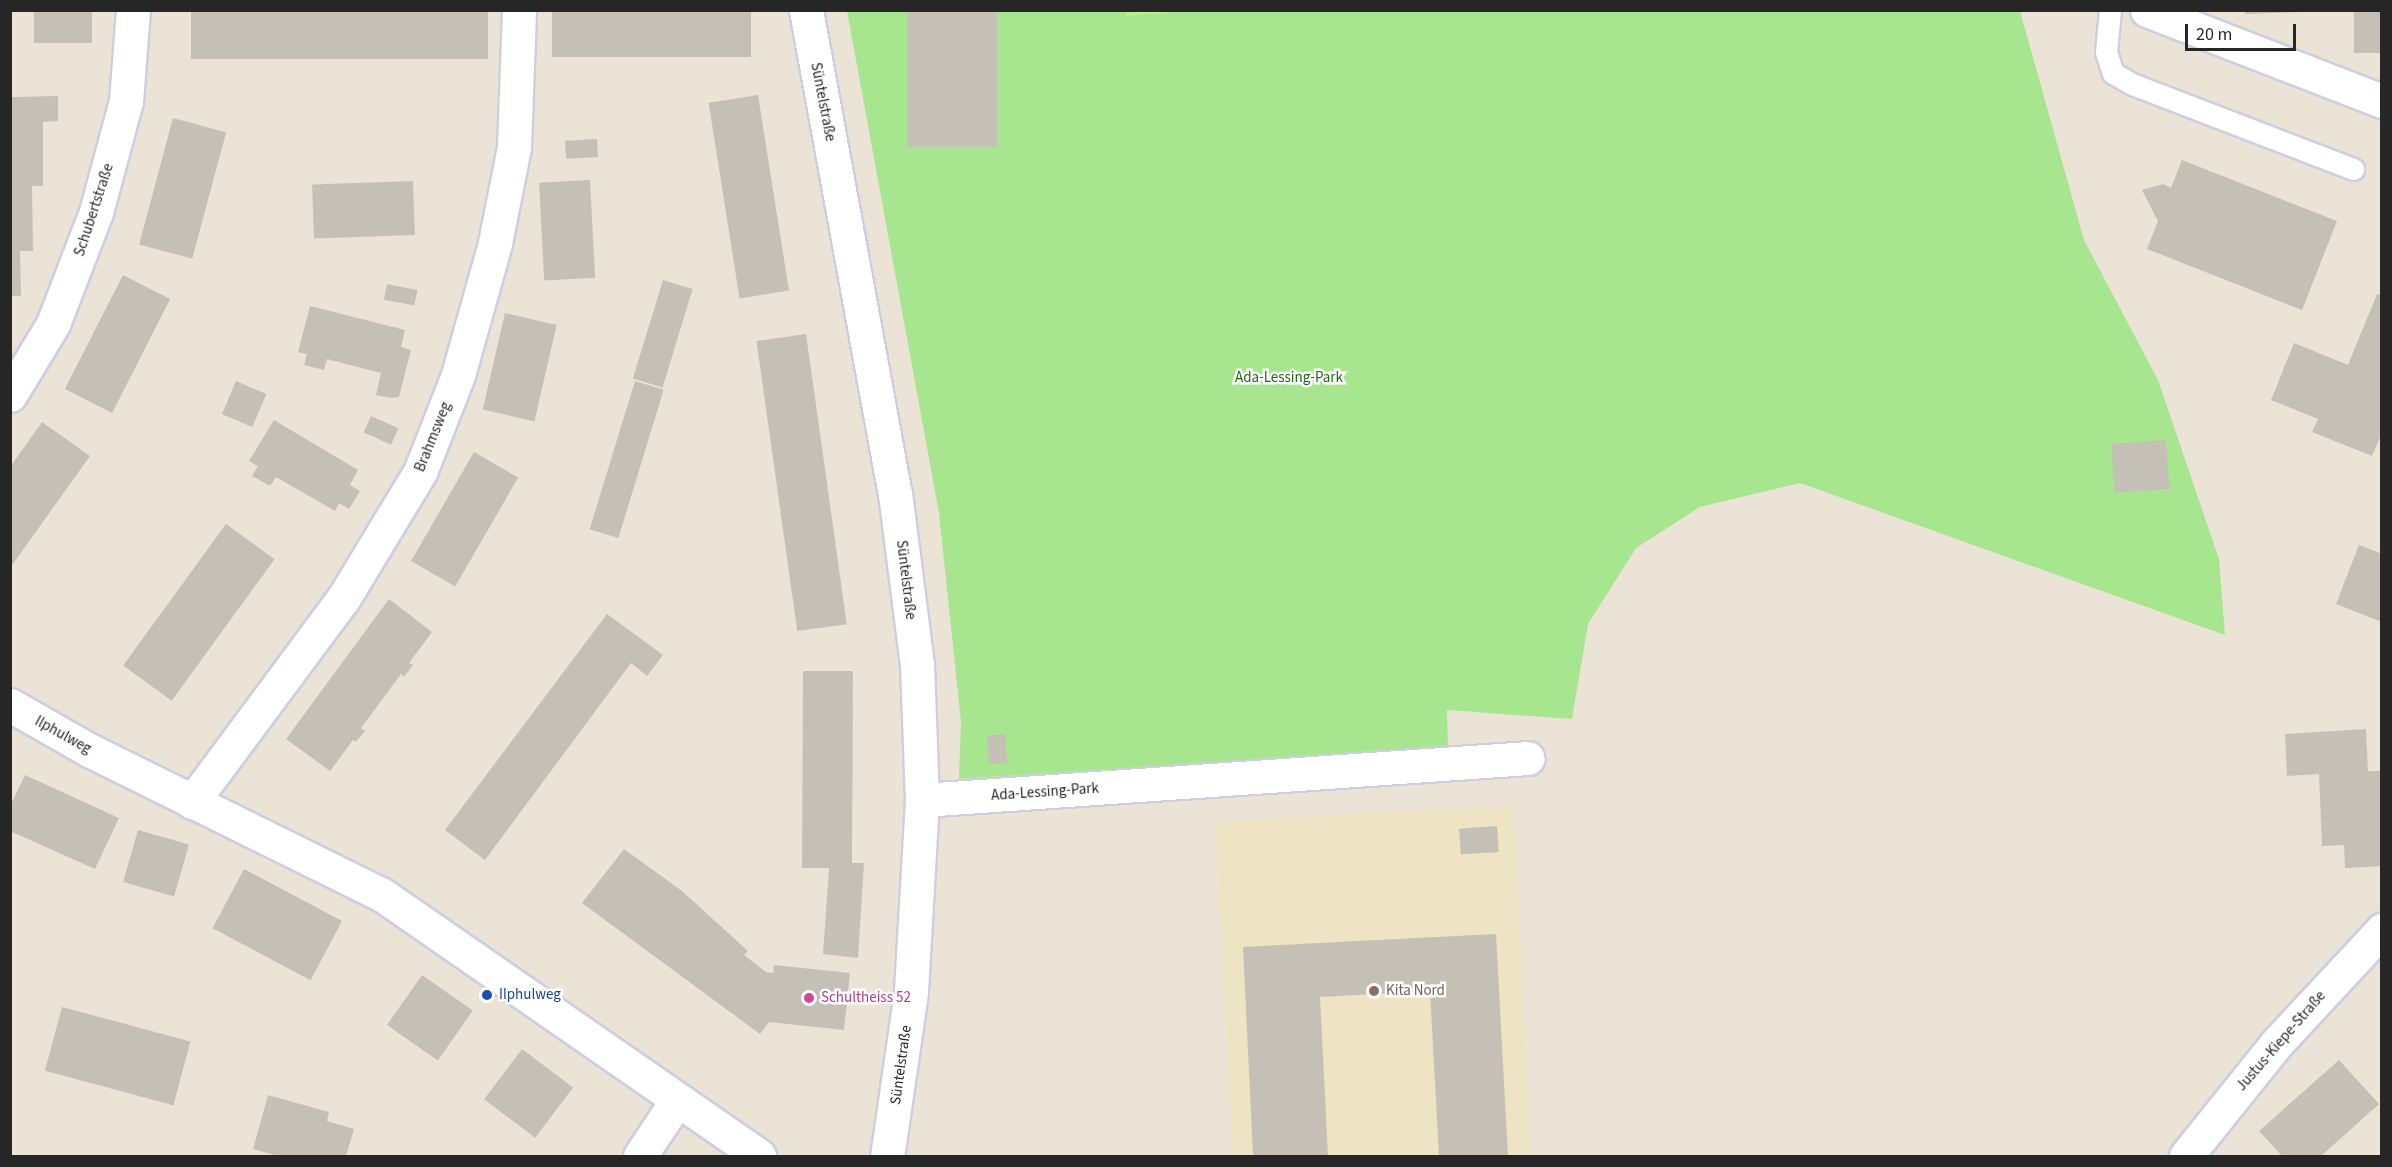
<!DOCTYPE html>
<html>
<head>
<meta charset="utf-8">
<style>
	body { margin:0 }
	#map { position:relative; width:2392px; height:1167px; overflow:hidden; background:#ebe3d6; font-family:"Source Sans 3",sans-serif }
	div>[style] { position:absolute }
	.education>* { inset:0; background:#eee3c3; transform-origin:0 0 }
	.green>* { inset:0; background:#a7e68e }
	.pitch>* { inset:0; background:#beef88 }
	.building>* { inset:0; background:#c5c0b6; transform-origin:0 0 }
	.roads { filter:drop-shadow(2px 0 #cccfe1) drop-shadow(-2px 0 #cccfe1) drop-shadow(0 2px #cccfe1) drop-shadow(0 -2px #cccfe1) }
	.lane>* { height:21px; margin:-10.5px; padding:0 10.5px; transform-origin:10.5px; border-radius:10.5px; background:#fff }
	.street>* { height:33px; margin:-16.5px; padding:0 16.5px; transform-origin:16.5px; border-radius:16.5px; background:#fff }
	.secondary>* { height:33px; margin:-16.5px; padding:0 16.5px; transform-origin:16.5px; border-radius:16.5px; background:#fff }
	.dots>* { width:16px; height:16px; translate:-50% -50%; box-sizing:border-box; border:3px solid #fff; border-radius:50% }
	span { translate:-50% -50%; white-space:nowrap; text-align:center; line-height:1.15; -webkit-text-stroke:5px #fff; paint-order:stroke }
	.street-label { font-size:15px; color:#262626 }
	.park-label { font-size:15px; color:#216614 }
	.education-label { font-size:15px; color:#785e54 }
	.left { translate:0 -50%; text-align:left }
	.transit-label { font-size:15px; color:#164399 }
	.hotel-label { font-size:15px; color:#b23c85 }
	.frame { position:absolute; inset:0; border:12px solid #262626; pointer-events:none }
	.scale { position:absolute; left:2185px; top:24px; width:111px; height:27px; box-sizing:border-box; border:3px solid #262626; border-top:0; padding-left:8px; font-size:18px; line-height:21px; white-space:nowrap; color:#262626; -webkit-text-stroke:4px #fff; paint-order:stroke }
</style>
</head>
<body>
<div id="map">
	<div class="education">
		<div style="left:1513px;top:806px;width:351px;height:298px;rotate:87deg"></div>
	</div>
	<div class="green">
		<div style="clip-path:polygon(847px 11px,2020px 11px,2084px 240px,2158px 380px,2219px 559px,2225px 635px,1800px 483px,1700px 507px,1636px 548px,1588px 624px,1572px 719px,1447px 710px,1448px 748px,959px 779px,961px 722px,939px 513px)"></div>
	</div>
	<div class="pitch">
		<div style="clip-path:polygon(1183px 11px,1126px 16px,1126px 11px,1183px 10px)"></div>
	</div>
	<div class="building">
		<div style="left:34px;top:10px;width:58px;height:33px"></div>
		<div style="left:191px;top:10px;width:297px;height:49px"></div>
		<div style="left:552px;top:10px;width:199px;height:47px"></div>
		<div style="left:907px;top:10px;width:90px;height:137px"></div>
		<div style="clip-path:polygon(2245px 10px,2302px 10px,2302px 12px,2245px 14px)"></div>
		<div style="left:2354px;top:10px;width:28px;height:43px"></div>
		<div style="left:758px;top:95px;width:198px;height:50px;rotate:81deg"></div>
		<div style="clip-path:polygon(58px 96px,58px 121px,43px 122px,43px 186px,32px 186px,33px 251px,20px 251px,21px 296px,10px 296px,10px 97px)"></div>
		<div style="left:173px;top:118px;width:55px;height:131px;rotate:15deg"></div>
		<div style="left:597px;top:139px;width:18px;height:32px;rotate:87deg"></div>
		<div style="clip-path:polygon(2182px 160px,2337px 221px,2302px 310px,2147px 249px,2158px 221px,2142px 190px,2163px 184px,2171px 188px)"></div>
		<div style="left:590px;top:180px;width:98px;height:51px;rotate:87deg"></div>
		<div style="left:413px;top:181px;width:54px;height:101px;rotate:88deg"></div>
		<div style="left:123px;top:275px;width:53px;height:128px;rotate:27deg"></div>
		<div style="left:663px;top:280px;width:31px;height:103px;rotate:17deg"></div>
		<div style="left:387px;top:284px;width:31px;height:16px;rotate:11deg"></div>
		<div style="clip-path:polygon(2377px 294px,2382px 296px,2382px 433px,2372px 456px,2312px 432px,2318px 419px,2271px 400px,2294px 343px,2348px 365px)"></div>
		<div style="clip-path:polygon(310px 306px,405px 330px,401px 347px,411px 350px,399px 397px,391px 398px,376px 395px,381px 373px,327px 359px,324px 370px,304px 365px,307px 354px,298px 352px)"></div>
		<div style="left:505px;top:313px;width:53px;height:99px;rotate:13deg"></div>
		<div style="left:806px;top:334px;width:293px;height:50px;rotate:82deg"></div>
		<div style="left:236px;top:381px;width:33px;height:36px;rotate:23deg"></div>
		<div style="left:635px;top:381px;width:30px;height:155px;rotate:17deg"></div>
		<div style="left:371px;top:416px;width:30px;height:18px;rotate:24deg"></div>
		<div style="clip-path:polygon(274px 420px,358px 470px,350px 485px,360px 491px,349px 509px,339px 503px,335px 511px,276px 477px,270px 486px,252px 476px,258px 466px,249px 461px)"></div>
		<div style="clip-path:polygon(42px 422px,90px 456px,10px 568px,10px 467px)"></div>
		<div style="left:2166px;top:440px;width:49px;height:55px;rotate:86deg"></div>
		<div style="left:474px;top:452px;width:51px;height:126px;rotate:30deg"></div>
		<div style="left:226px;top:524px;width:60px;height:175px;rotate:36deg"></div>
		<div style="clip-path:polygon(2359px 545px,2382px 554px,2382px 622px,2336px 604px)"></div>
		<div style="clip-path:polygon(389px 599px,432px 632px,409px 663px,413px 665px,404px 677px,401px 674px,361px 728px,365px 731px,356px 742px,353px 740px,330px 771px,286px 739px)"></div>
		<div style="clip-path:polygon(607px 614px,663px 655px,647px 676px,631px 663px,485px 860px,445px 830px)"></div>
		<div style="clip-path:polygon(803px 671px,853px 671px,852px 863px,864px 863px,858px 958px,823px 954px,829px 868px,802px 868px)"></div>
		<div style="clip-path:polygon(2366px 729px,2368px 771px,2382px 771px,2382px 866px,2345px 868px,2344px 845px,2322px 846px,2319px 774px,2287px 776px,2285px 734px)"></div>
		<div style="left:1005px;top:734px;width:29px;height:18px;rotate:86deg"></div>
		<div style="clip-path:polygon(25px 775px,119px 818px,95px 869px,10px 831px,10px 806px)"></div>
		<div style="left:1497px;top:826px;width:26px;height:38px;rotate:86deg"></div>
		<div style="left:138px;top:830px;width:53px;height:54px;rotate:16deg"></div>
		<div style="clip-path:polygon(624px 849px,682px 891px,748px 951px,744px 955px,766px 972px,773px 973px,774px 965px,850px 973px,844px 1030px,769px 1022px,760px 1034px,582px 903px)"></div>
		<div style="left:244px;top:869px;width:111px;height:67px;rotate:28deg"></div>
		<div style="clip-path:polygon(1496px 934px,1508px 1156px,1439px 1156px,1430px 991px,1320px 997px,1328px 1156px,1253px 1156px,1243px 947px)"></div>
		<div style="left:422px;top:975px;width:62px;height:61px;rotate:35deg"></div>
		<div style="left:62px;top:1007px;width:133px;height:66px;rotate:15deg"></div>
		<div style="left:522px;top:1049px;width:64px;height:63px;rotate:37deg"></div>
		<div style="clip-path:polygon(2339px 1060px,2379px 1104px,2321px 1156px,2282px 1156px,2259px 1131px)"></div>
		<div style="clip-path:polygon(268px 1095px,329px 1112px,327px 1121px,354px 1129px,346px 1156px,278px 1156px,253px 1149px)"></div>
	</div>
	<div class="roads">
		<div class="lane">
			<div style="left:2110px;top:10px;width:42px;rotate:95.4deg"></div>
			<div style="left:2106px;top:52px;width:22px;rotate:72deg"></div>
			<div style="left:2113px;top:73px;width:22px;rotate:30deg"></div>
			<div style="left:2132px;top:84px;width:237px;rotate:21deg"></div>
		</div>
		<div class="street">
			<div style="left:2147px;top:10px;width:252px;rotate:21.2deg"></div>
			<div style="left:10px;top:395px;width:83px;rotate:-58.8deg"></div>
			<div style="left:53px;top:324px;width:120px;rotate:-69deg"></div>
			<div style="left:96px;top:212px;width:115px;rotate:-74.9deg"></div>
			<div style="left:126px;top:101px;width:91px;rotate:-85.6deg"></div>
			<div style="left:10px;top:705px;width:91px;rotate:29.7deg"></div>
			<div style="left:89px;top:750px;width:326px;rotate:26.3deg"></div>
			<div style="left:381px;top:894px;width:460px;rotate:34.7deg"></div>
			<div style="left:922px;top:800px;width:607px;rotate:-3.96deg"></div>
			<div style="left:192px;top:802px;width:253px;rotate:-53.4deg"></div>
			<div style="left:343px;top:599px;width:149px;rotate:-58.8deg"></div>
			<div style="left:420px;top:472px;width:104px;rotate:-68.6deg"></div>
			<div style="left:458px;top:375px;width:137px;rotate:-74.3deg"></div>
			<div style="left:495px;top:243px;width:98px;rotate:-78.8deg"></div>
			<div style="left:514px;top:147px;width:137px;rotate:-87.9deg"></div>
			<div style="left:640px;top:1156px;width:67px;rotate:-56.5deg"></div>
			<div style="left:2186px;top:1156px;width:144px;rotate:-51.2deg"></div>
			<div style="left:2276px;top:1044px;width:156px;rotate:-47.1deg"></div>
		</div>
		<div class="secondary">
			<div style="left:806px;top:10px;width:491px;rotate:79.6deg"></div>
			<div style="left:895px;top:493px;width:172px;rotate:82.7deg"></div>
			<div style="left:917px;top:664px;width:136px;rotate:87.9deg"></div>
			<div style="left:922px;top:800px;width:192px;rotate:93.3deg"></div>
			<div style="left:911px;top:992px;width:166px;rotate:98.3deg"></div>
		</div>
	</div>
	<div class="dots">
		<div style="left:1374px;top:991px;background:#8d6e63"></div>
		<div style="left:487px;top:995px;background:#1a4fb4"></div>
		<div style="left:809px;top:998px;background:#d1479c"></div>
	</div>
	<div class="street-label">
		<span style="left:823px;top:102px;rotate:79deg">Süntelstraße</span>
		<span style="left:94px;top:210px;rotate:-72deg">Schubertstraße</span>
		<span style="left:433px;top:437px;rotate:-68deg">Brahmsweg</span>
		<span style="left:906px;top:580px;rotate:83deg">Süntelstraße</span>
		<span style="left:63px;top:735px;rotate:29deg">Ilphulweg</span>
		<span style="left:1045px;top:792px;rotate:-4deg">Ada-Lessing-Park</span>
		<span style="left:2281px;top:1041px;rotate:-49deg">Justus-Kiepe-Straße</span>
		<span style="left:901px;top:1065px;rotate:-82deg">Süntelstraße</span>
	</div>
	<div class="park-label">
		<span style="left:1289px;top:378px">Ada-Lessing-Park</span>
	</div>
	<div class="education-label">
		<span class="left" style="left:1386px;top:991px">Kita Nord</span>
	</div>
	<div class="transit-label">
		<span class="left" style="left:499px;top:995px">Ilphulweg</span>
	</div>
	<div class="hotel-label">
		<span class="left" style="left:821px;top:998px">Schultheiss 52</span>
	</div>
	<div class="frame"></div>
	<div class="scale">20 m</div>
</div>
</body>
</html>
